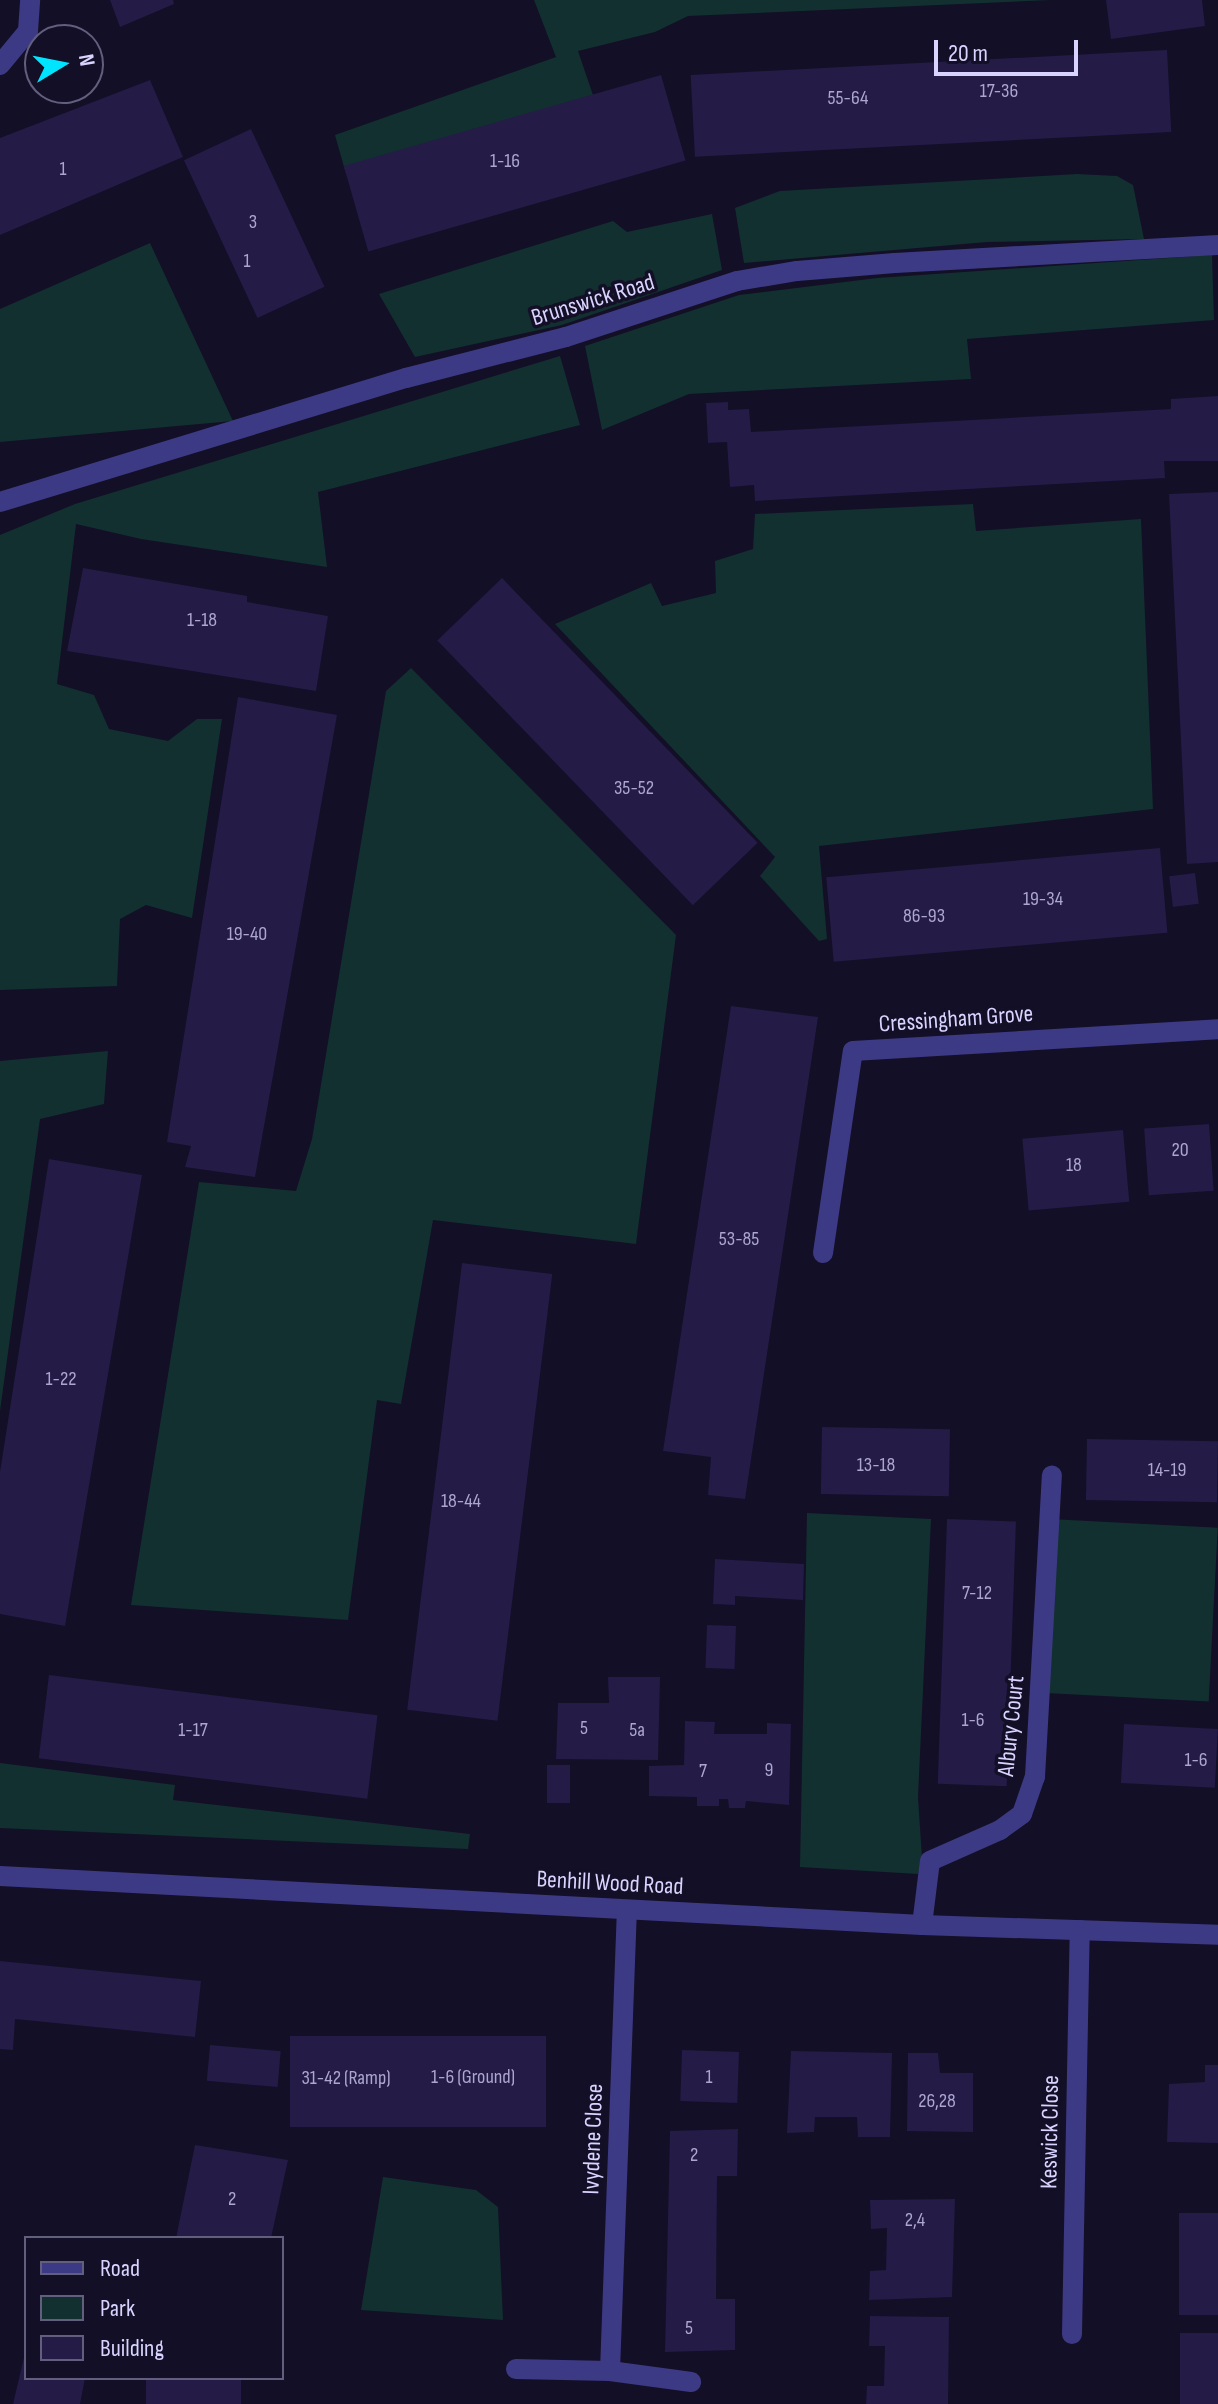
<!DOCTYPE html>
<html>
<head>
<meta charset="utf-8">
<style>
	body { margin:0 }
	#map { position:relative; width:1218px; height:2404px; overflow:hidden; background:#130f26; font-family:"Sofia Sans Condensed",sans-serif }
	div>[style] { position:absolute }
	.green>* { inset:0; background:#12302f; transform-origin:0 0 }
	.building>* { inset:0; background:#241b47; transform-origin:0 0 }
	.minor>* { height:20px; margin:-10px; padding:0 10px; transform-origin:10px; border-radius:10px; background:#3d3a85 }
	span { translate:-50% -50%; white-space:nowrap; text-align:center; line-height:1.15; -webkit-text-stroke:7px #130f26; paint-order:stroke }
	.number-label { font-size:20px; color:#aca6d1 }
	.number-label span { -webkit-text-stroke-width:0 }
	.street-label { font-size:24px; color:#d9d4ff }
	.legend { position:absolute; left:24px; top:2236px; width:260px; height:144px; box-sizing:border-box; background:#130f26; border:2px solid #625e7d; margin:0; padding:10px 14px; list-style:none; font-size:24px; color:#d9d4ff }
	.legend li { display:flex; align-items:center; gap:16px; height:40px }
	.legend b { width:40px; border:2px solid #625e7d }
	.north { position:absolute; left:24px; top:24px; width:80px; height:80px; box-sizing:border-box; background:#130f26; border:2px solid #625e7d; border-radius:50%; rotate:80deg; font-size:22px; font-weight:700; line-height:32px; text-align:center; color:#d9d4ff }
	.north::after { content:''; display:block; margin:auto; width:28px; height:36px; background:#00e5ff; clip-path:polygon(50% 0,100% 100%,50% 72%,0 100%) }
	.scale { position:absolute; left:934px; top:40px; width:144px; height:36px; box-sizing:border-box; border:4px solid #d9d4ff; border-top:0; padding-left:10px; font-size:24px; line-height:28px; white-space:nowrap; color:#d9d4ff; -webkit-text-stroke:6px #130f26; paint-order:stroke }
</style>
</head>
<body>
<div id="map">
	<div class="green">
		<div style="clip-path:polygon(534px 0,1051px 0,688px 16px,655px 32px,578px 51px,594px 98px,346px 174px,335px 135px,556px 57px)"></div>
		<div style="clip-path:polygon(1077px 174px,1117px 176px,1133px 185px,1144px 239px,987px 242px,744px 263px,735px 208px,780px 191px)"></div>
		<div style="clip-path:polygon(712px 214px,722px 270px,562px 325px,415px 357px,379px 294px,613px 221px,627px 232px)"></div>
		<div style="clip-path:polygon(150px 243px,233px 421px,0 442px,0 309px)"></div>
		<div style="clip-path:polygon(1212px 255px,1214px 320px,967px 339px,971px 379px,689px 394px,602px 430px,585px 346px,739px 295px,877px 278px)"></div>
		<div style="clip-path:polygon(560px 356px,580px 425px,318px 492px,327px 567px,141px 539px,76px 524px,57px 684px,94px 695px,109px 729px,168px 741px,197px 719px,222px 719px,192px 918px,146px 905px,120px 919px,117px 986px,0 990px,0 535px,75px 504px)"></div>
		<div style="clip-path:polygon(973px 504px,976px 531px,1141px 519px,1153px 809px,819px 846px,827px 939px,819px 941px,760px 876px,775px 857px,555px 624px,651px 583px,662px 606px,716px 593px,715px 561px,753px 549px,755px 514px)"></div>
		<div style="clip-path:polygon(411px 668px,676px 935px,636px 1244px,433px 1220px,401px 1404px,377px 1400px,348px 1620px,131px 1605px,199px 1182px,296px 1191px,312px 1139px,386px 691px)"></div>
		<div style="clip-path:polygon(108px 1051px,104px 1104px,40px 1119px,0 1411px,0 1061px)"></div>
		<div style="clip-path:polygon(807px 1513px,931px 1519px,918px 1797px,922px 1858px,918px 1874px,800px 1867px)"></div>
		<div style="left:1050px;top:1519px;width:168px;height:174px;rotate:3deg"></div>
		<div style="clip-path:polygon(0 1763px,175px 1785px,173px 1800px,470px 1834px,468px 1849px,0 1828px)"></div>
		<div style="clip-path:polygon(383px 2177px,476px 2190px,498px 2207px,503px 2320px,361px 2310px)"></div>
	</div>
	<div class="building">
		<div style="clip-path:polygon(110px 0,173px 0,174px 4px,120px 27px)"></div>
		<div style="clip-path:polygon(1106px 0,1202px 0,1205px 26px,1111px 39px)"></div>
		<div style="left:1167px;top:50px;width:82px;height:477px;rotate:87deg"></div>
		<div style="left:661px;top:75px;width:89px;height:330px;rotate:74deg"></div>
		<div style="clip-path:polygon(150px 80px,183px 157px,0 235px,0 138px)"></div>
		<div style="left:251px;top:129px;width:174px;height:74px;rotate:65deg"></div>
		<div style="clip-path:polygon(1218px 396px,1218px 461px,1164px 461px,1165px 478px,755px 501px,754px 485px,730px 487px,727px 442px,708px 443px,706px 403px,728px 402px,728px 410px,749px 409px,751px 432px,1171px 409px,1171px 399px)"></div>
		<div style="clip-path:polygon(1218px 492px,1218px 862px,1187px 864px,1169px 494px)"></div>
		<div style="clip-path:polygon(83px 568px,247px 596px,247px 602px,328px 616px,316px 691px,67px 651px)"></div>
		<div style="left:502px;top:578px;width:368px;height:90px;rotate:46deg"></div>
		<div style="clip-path:polygon(238px 697px,337px 715px,255px 1177px,185px 1167px,191px 1146px,167px 1142px)"></div>
		<div style="left:1160px;top:848px;width:85px;height:335px;rotate:85deg"></div>
		<div style="left:1195px;top:873px;width:31px;height:26px;rotate:83deg"></div>
		<div style="clip-path:polygon(731px 1006px,818px 1017px,745px 1499px,708px 1495px,711px 1457px,663px 1451px)"></div>
		<div style="left:1209px;top:1124px;width:67px;height:65px;rotate:86deg"></div>
		<div style="left:1123px;top:1130px;width:72px;height:101px;rotate:85deg"></div>
		<div style="clip-path:polygon(49px 1159px,142px 1175px,65px 1626px,0 1614px,0 1472px)"></div>
		<div style="left:462px;top:1263px;width:91px;height:450px;rotate:7deg"></div>
		<div style="left:822px;top:1427px;width:128px;height:67px;rotate:1deg"></div>
		<div style="left:1087px;top:1439px;width:131px;height:61px;rotate:1deg"></div>
		<div style="left:947px;top:1519px;width:69px;height:265px;rotate:2deg"></div>
		<div style="clip-path:polygon(715px 1559px,804px 1564px,803px 1600px,735px 1596px,735px 1605px,713px 1604px)"></div>
		<div style="left:707px;top:1625px;width:29px;height:43px;rotate:2deg"></div>
		<div style="left:49px;top:1675px;width:331px;height:84px;rotate:7deg"></div>
		<div style="clip-path:polygon(608px 1677px,660px 1677px,658px 1760px,556px 1759px,558px 1703px,609px 1703px)"></div>
		<div style="clip-path:polygon(685px 1721px,715px 1722px,714px 1734px,767px 1734px,767px 1723px,791px 1724px,789px 1805px,746px 1801px,745px 1808px,729px 1808px,728px 1799px,719px 1799px,719px 1806px,697px 1806px,697px 1797px,649px 1796px,649px 1766px,684px 1765px)"></div>
		<div style="left:1124px;top:1724px;width:94px;height:59px;rotate:3deg"></div>
		<div style="left:547px;top:1765px;width:23px;height:38px"></div>
		<div style="clip-path:polygon(0 1961px,201px 1981px,195px 2037px,15px 2019px,13px 2050px,0 2049px)"></div>
		<div style="left:290px;top:2036px;width:256px;height:91px"></div>
		<div style="left:210px;top:2045px;width:71px;height:36px;rotate:5deg"></div>
		<div style="clip-path:polygon(791px 2051px,892px 2053px,890px 2137px,858px 2137px,857px 2117px,815px 2117px,814px 2132px,787px 2133px)"></div>
		<div style="left:739px;top:2052px;width:51px;height:57px;rotate:92deg"></div>
		<div style="clip-path:polygon(908px 2053px,938px 2053px,940px 2073px,973px 2073px,973px 2132px,907px 2131px)"></div>
		<div style="clip-path:polygon(1205px 2065px,1218px 2065px,1218px 2143px,1167px 2142px,1169px 2084px,1205px 2082px)"></div>
		<div style="clip-path:polygon(738px 2129px,737px 2176px,717px 2176px,716px 2299px,735px 2299px,735px 2350px,665px 2352px,670px 2131px)"></div>
		<div style="clip-path:polygon(195px 2145px,288px 2160px,271px 2238px,176px 2238px)"></div>
		<div style="clip-path:polygon(955px 2199px,952px 2297px,869px 2300px,870px 2271px,886px 2270px,887px 2228px,871px 2229px,870px 2200px)"></div>
		<div style="left:1218px;top:2213px;width:102px;height:39px;rotate:90deg"></div>
		<div style="clip-path:polygon(870px 2316px,949px 2317px,948px 2404px,866px 2404px,867px 2386px,884px 2386px,885px 2346px,869px 2346px)"></div>
		<div style="left:1218px;top:2333px;width:71px;height:38px;rotate:90deg"></div>
		<div style="clip-path:polygon(26px 2349px,26px 2378px,85px 2378px,80px 2404px,13px 2404px)"></div>
		<div style="left:146px;top:2378px;width:95px;height:26px"></div>
	</div>
	<div class="minor">
		<div style="left:0;top:65px;width:44px;rotate:-50.5deg"></div>
		<div style="left:28px;top:31px;width:31px;rotate:-86deg"></div>
		<div style="left:0;top:502px;width:425px;rotate:-17deg"></div>
		<div style="left:406px;top:378px;width:165px;rotate:-14.4deg"></div>
		<div style="left:566px;top:337px;width:180px;rotate:-18.1deg"></div>
		<div style="left:737px;top:281px;width:61px;rotate:-9.5deg"></div>
		<div style="left:797px;top:271px;width:98px;rotate:-4.7deg"></div>
		<div style="left:895px;top:263px;width:324px;rotate:-3.2deg"></div>
		<div style="left:823px;top:1253px;width:204px;rotate:-81.6deg"></div>
		<div style="left:853px;top:1051px;width:366px;rotate:-3.4deg"></div>
		<div style="left:0;top:1876px;width:923px;rotate:3.04deg"></div>
		<div style="left:922px;top:1925px;width:296px;rotate:1.9deg"></div>
		<div style="left:922px;top:1925px;width:64px;rotate:-82.9deg"></div>
		<div style="left:930px;top:1861px;width:77px;rotate:-23.9deg"></div>
		<div style="left:1000px;top:1830px;width:27px;rotate:-36deg"></div>
		<div style="left:1022px;top:1814px;width:39px;rotate:-71deg"></div>
		<div style="left:1035px;top:1777px;width:302px;rotate:-86.8deg"></div>
		<div style="left:1072px;top:2334px;width:404px;rotate:-88.9deg"></div>
		<div style="left:516px;top:2369px;width:94px;rotate:1.2deg"></div>
		<div style="left:610px;top:2371px;width:461px;rotate:-87.9deg"></div>
		<div style="left:610px;top:2371px;width:82px;rotate:7.7deg"></div>
	</div>
	<div class="number-label">
		<span style="left:999px;top:91px">17-36</span>
		<span style="left:848px;top:98px">55-64</span>
		<span style="left:505px;top:161px">1-16</span>
		<span style="left:63px;top:169px">1</span>
		<span style="left:253px;top:222px">3</span>
		<span style="left:247px;top:261px">1</span>
		<span style="left:202px;top:620px">1-18</span>
		<span style="left:634px;top:788px">35-52</span>
		<span style="left:1043px;top:899px">19-34</span>
		<span style="left:924px;top:916px">86-93</span>
		<span style="left:247px;top:934px">19-40</span>
		<span style="left:1180px;top:1150px">20</span>
		<span style="left:1074px;top:1165px">18</span>
		<span style="left:739px;top:1239px">53-85</span>
		<span style="left:61px;top:1379px">1-22</span>
		<span style="left:876px;top:1465px">13-18</span>
		<span style="left:1167px;top:1470px">14-19</span>
		<span style="left:461px;top:1501px">18-44</span>
		<span style="left:977px;top:1593px">7-12</span>
		<span style="left:973px;top:1720px">1-6</span>
		<span style="left:584px;top:1728px">5</span>
		<span style="left:193px;top:1730px">1-17</span>
		<span style="left:637px;top:1730px">5a</span>
		<span style="left:1196px;top:1760px">1-6</span>
		<span style="left:769px;top:1770px">9</span>
		<span style="left:703px;top:1771px">7</span>
		<span style="left:473px;top:2077px">1-6 (Ground)</span>
		<span style="left:709px;top:2077px">1</span>
		<span style="left:346px;top:2078px">31-42 (Ramp)</span>
		<span style="left:937px;top:2101px">26,28</span>
		<span style="left:694px;top:2155px">2</span>
		<span style="left:232px;top:2199px">2</span>
		<span style="left:915px;top:2220px">2,4</span>
		<span style="left:689px;top:2328px">5</span>
	</div>
	<div class="street-label">
		<span style="left:593px;top:300px;rotate:-17deg">Brunswick Road</span>
		<span style="left:956px;top:1019px;rotate:-4deg">Cressingham Grove</span>
		<span style="left:1011px;top:1726px;rotate:-84deg">Albury Court</span>
		<span style="left:610px;top:1883px;rotate:3deg">Benhill Wood Road</span>
		<span style="left:1050px;top:2132px;rotate:-89deg">Keswick Close</span>
		<span style="left:593px;top:2139px;rotate:-88deg">Ivydene Close</span>
	</div>
	<ul class="legend">
	<li><b style="height:10px;background:#3d3a85"></b>Road</li>
	<li><b style="height:22px;background:#12302f"></b>Park</li>
	<li><b style="height:22px;background:#241b47"></b>Building</li>
	</ul>
	<div class="north">N</div>
	<div class="scale">20 m</div>
</div>
</body>
</html>
